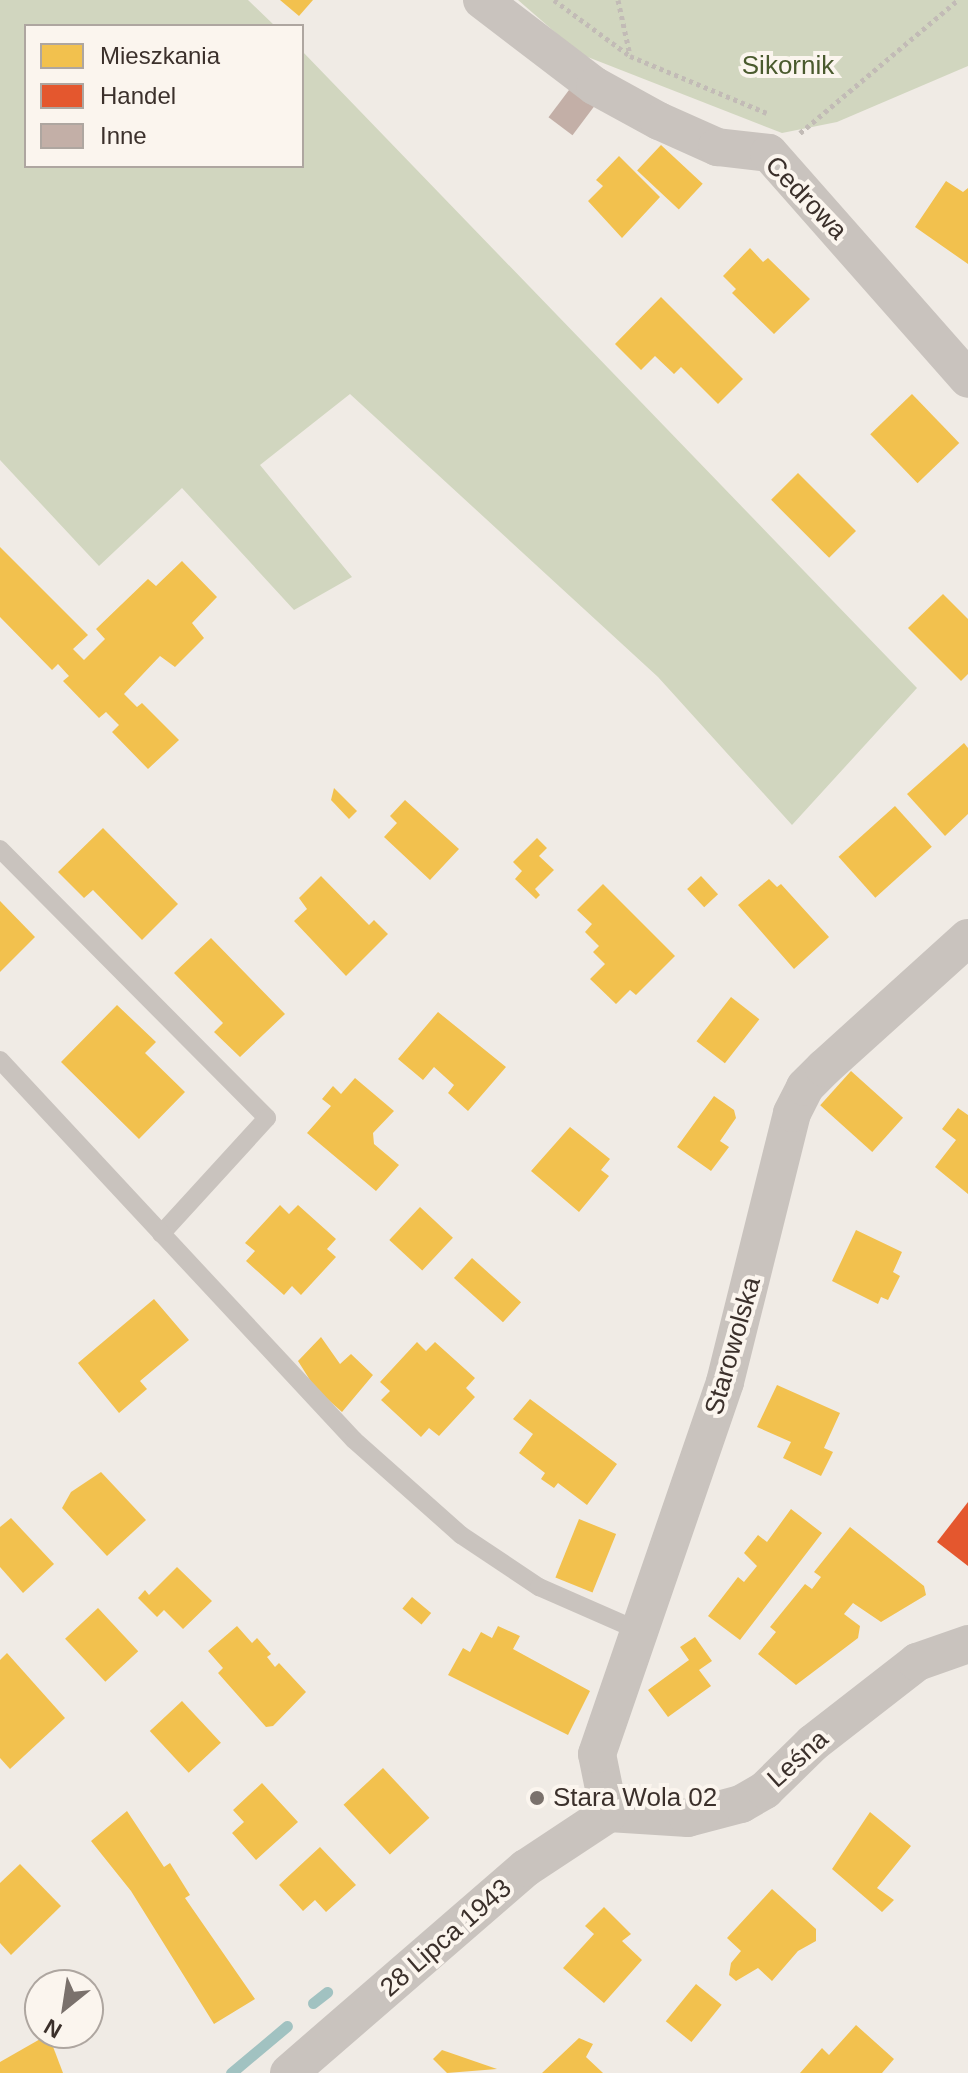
<!DOCTYPE html>
<html>
<head>
<meta charset="utf-8">
<style>
	body { margin:0 }
	#map { position:relative; width:968px; height:2073px; overflow:hidden; background:#f0ebe5; font-family:Arial,sans-serif }
	div>[style] { position:absolute }
	.green>* { inset:0; background:#d1d6bf }
	.homes>* { inset:0; background:#f2c14e; transform-origin:0 0 }
	.shops>* { inset:0; background:#e4572e }
	.stream>* { height:11px; margin:-5.5px; padding:0 5.5px; transform-origin:5.5px; border-radius:5.5px; background:#a1c2c1 }
	.building>* { inset:0; background:#c3afa7; transform-origin:0 0 }
	.path>* { height:5px; margin-top:-2.5px; transform-origin:0; background:repeating-linear-gradient(90deg,#c2bbb6 0 4px,transparent 0 8px) }
	.lane>* { height:18px; margin:-9px; padding:0 9px; transform-origin:9px; border-radius:9px; background:#c9c3be }
	.street>* { height:38px; margin:-19px; padding:0 19px; transform-origin:19px; border-radius:19px; background:#c9c3be }
	.dots>* { width:22px; height:22px; translate:-50% -50%; box-sizing:border-box; border:4px solid #fbf5ee; border-radius:50% }
	span { translate:-50% -50%; white-space:nowrap; text-align:center; line-height:1.15; -webkit-text-stroke:8px #fbf5ee; paint-order:stroke }
	.park-label { font-size:26px; color:#4a5a2e }
	.street-label { font-size:26px; color:#3b302b }
	.poi-label { font-size:26px; color:#3b302b }
	.left { translate:0 -50%; text-align:left }
	.legend { position:absolute; left:24px; top:24px; width:280px; height:144px; box-sizing:border-box; background:#fbf5ee; border:2px solid #aea6a0; margin:0; padding:10px 14px; list-style:none; font-size:24px; color:#3b302b }
	.legend li { display:flex; align-items:center; gap:16px; height:40px }
	.legend b { width:40px; border:2px solid #aea6a0 }
	.north { position:absolute; left:24px; top:1969px; width:80px; height:80px; box-sizing:border-box; background:#fbf5ee; border:2px solid #aea6a0; border-radius:50%; rotate:210deg; font-size:22px; font-weight:700; line-height:32px; text-align:center; color:#3b302b }
	.north::after { content:''; display:block; margin:auto; width:28px; height:36px; background:#7a716c; clip-path:polygon(50% 0,100% 100%,50% 72%,0 100%) }
</style>
</head>
<body>
<div id="map">
	<div class="green">
		<div style="clip-path:polygon(0 0,248px 0,275px 26px,26px 26px,26px 166px,302px 166px,302px 51px,917px 688px,792px 825px,658px 677px,350px 394px,260px 465px,352px 577px,294px 610px,182px 488px,99px 566px,0 460px)"></div>
		<div style="clip-path:polygon(518px 0,968px 0,968px 66px,837px 122px,782px 133px,580px 54px)"></div>
	</div>
	<div class="homes">
		<div style="clip-path:polygon(280px 0,313px 0,299px 16px)"></div>
		<div style="left:661px;top:145px;width:57px;height:35px;rotate:43deg"></div>
		<div style="clip-path:polygon(619px 156px,660px 197px,622px 238px,588px 201px,603px 186px,596px 180px)"></div>
		<div style="clip-path:polygon(946px 181px,963px 192px,968px 188px,968px 264px,915px 227px)"></div>
		<div style="clip-path:polygon(750px 248px,763px 262px,768px 258px,810px 299px,774px 334px,732px 293px,736px 289px,723px 276px)"></div>
		<div style="clip-path:polygon(661px 297px,743px 379px,718px 404px,681px 367px,674px 374px,655px 356px,641px 370px,615px 344px)"></div>
		<div style="left:912px;top:394px;width:68px;height:58px;rotate:46deg"></div>
		<div style="left:798px;top:473px;width:82px;height:38px;rotate:45deg"></div>
		<div style="clip-path:polygon(0 547px,88px 635px,73px 649px,84px 660px,105px 639px,96px 629px,148px 579px,156px 586px,182px 561px,217px 597px,192px 623px,204px 638px,175px 667px,160px 656px,124px 694px,137px 707px,142px 703px,179px 740px,148px 769px,112px 732px,119px 725px,106px 712px,99px 718px,63px 681px,69px 676px,58px 664px,52px 670px,0 617px)"></div>
		<div style="clip-path:polygon(943px 594px,968px 619px,968px 674px,961px 681px,908px 628px)"></div>
		<div style="clip-path:polygon(964px 743px,968px 748px,968px 814px,945px 836px,907px 794px)"></div>
		<div style="clip-path:polygon(334px 788px,357px 811px,349px 819px,331px 800px)"></div>
		<div style="clip-path:polygon(405px 800px,459px 849px,430px 880px,384px 837px,397px 823px,390px 816px)"></div>
		<div style="left:895px;top:806px;width:55px;height:76px;rotate:48deg"></div>
		<div style="clip-path:polygon(103px 828px,178px 904px,142px 940px,93px 890px,84px 898px,58px 872px)"></div>
		<div style="clip-path:polygon(537px 838px,547px 848px,539px 856px,554px 870px,535px 889px,540px 895px,536px 899px,515px 879px,522px 871px,513px 862px)"></div>
		<div style="clip-path:polygon(321px 876px,369px 925px,374px 920px,388px 934px,346px 976px,294px 921px,307px 909px,299px 898px)"></div>
		<div style="left:701px;top:876px;width:25px;height:19px;rotate:47deg"></div>
		<div style="clip-path:polygon(769px 879px,777px 887px,781px 884px,829px 937px,794px 969px,738px 905px)"></div>
		<div style="clip-path:polygon(603px 884px,675px 956px,636px 995px,630px 990px,616px 1004px,590px 979px,605px 964px,593px 952px,599px 946px,585px 932px,592px 924px,577px 910px)"></div>
		<div style="clip-path:polygon(0 901px,35px 937px,0 972px)"></div>
		<div style="clip-path:polygon(211px 938px,285px 1014px,240px 1057px,214px 1032px,223px 1023px,174px 973px)"></div>
		<div style="left:731px;top:997px;width:36px;height:56px;rotate:38deg"></div>
		<div style="clip-path:polygon(117px 1005px,156px 1042px,145px 1053px,185px 1092px,139px 1139px,61px 1062px)"></div>
		<div style="clip-path:polygon(438px 1012px,506px 1067px,468px 1111px,448px 1093px,454px 1085px,434px 1067px,423px 1080px,398px 1059px)"></div>
		<div style="left:851px;top:1071px;width:70px;height:46px;rotate:42deg"></div>
		<div style="clip-path:polygon(355px 1078px,394px 1111px,373px 1133px,374px 1144px,399px 1165px,376px 1191px,307px 1133px,331px 1106px,322px 1099px,333px 1086px,341px 1094px)"></div>
		<div style="clip-path:polygon(714px 1096px,734px 1110px,736px 1118px,720px 1141px,729px 1147px,711px 1171px,677px 1147px)"></div>
		<div style="clip-path:polygon(958px 1108px,968px 1115px,968px 1194px,935px 1167px,956px 1140px,942px 1129px)"></div>
		<div style="clip-path:polygon(570px 1127px,610px 1159px,601px 1170px,609px 1176px,579px 1212px,531px 1171px)"></div>
		<div style="clip-path:polygon(280px 1205px,289px 1214px,298px 1205px,336px 1239px,327px 1249px,336px 1257px,301px 1295px,292px 1286px,284px 1295px,246px 1261px,255px 1251px,245px 1243px)"></div>
		<div style="left:420px;top:1207px;width:45px;height:45px;rotate:43deg"></div>
		<div style="clip-path:polygon(856px 1230px,902px 1252px,893px 1272px,900px 1276px,888px 1300px,881px 1297px,878px 1304px,832px 1281px)"></div>
		<div style="left:472px;top:1258px;width:66px;height:27px;rotate:42deg"></div>
		<div style="clip-path:polygon(154px 1299px,189px 1340px,140px 1381px,147px 1389px,119px 1413px,78px 1363px)"></div>
		<div style="clip-path:polygon(321px 1337px,340px 1364px,351px 1354px,373px 1375px,342px 1412px,315px 1388px,298px 1361px)"></div>
		<div style="clip-path:polygon(417px 1342px,426px 1351px,435px 1342px,475px 1378px,466px 1388px,475px 1397px,439px 1436px,429px 1428px,421px 1437px,381px 1400px,390px 1391px,380px 1382px)"></div>
		<div style="clip-path:polygon(777px 1385px,840px 1413px,824px 1448px,833px 1452px,821px 1476px,783px 1458px,791px 1442px,757px 1427px)"></div>
		<div style="clip-path:polygon(530px 1399px,617px 1464px,587px 1505px,558px 1483px,554px 1488px,541px 1479px,545px 1473px,519px 1453px,533px 1434px,513px 1419px)"></div>
		<div style="clip-path:polygon(101px 1472px,146px 1520px,107px 1556px,62px 1508px,71px 1492px)"></div>
		<div style="clip-path:polygon(791px 1509px,822px 1533px,740px 1640px,708px 1616px,738px 1577px,744px 1582px,757px 1566px,744px 1553px,758px 1535px,767px 1542px)"></div>
		<div style="clip-path:polygon(11px 1518px,54px 1564px,23px 1593px,0 1567px,0 1527px)"></div>
		<div style="left:579px;top:1519px;width:40px;height:63px;rotate:22deg"></div>
		<div style="clip-path:polygon(850px 1527px,924px 1586px,926px 1595px,881px 1622px,853px 1603px,844px 1614px,860px 1626px,858px 1638px,796px 1685px,758px 1654px,776px 1632px,770px 1627px,805px 1584px,812px 1589px,821px 1577px,814px 1572px)"></div>
		<div style="clip-path:polygon(177px 1567px,212px 1601px,183px 1629px,164px 1610px,157px 1617px,138px 1598px,145px 1590px,149px 1595px)"></div>
		<div style="left:412px;top:1597px;width:25px;height:15px;rotate:40deg"></div>
		<div style="left:98px;top:1608px;width:59px;height:45px;rotate:47deg"></div>
		<div style="clip-path:polygon(237px 1626px,252px 1643px,257px 1638px,271px 1654px,267px 1657px,275px 1667px,279px 1663px,306px 1692px,273px 1726px,266px 1727px,218px 1673px,223px 1668px,208px 1651px)"></div>
		<div style="clip-path:polygon(498px 1626px,520px 1636px,513px 1649px,590px 1691px,568px 1735px,448px 1675px,463px 1648px,470px 1652px,481px 1632px,492px 1638px)"></div>
		<div style="clip-path:polygon(695px 1637px,712px 1661px,699px 1670px,711px 1686px,668px 1717px,648px 1690px,689px 1660px,680px 1647px)"></div>
		<div style="clip-path:polygon(7px 1653px,65px 1718px,10px 1769px,0 1758px,0 1660px)"></div>
		<div style="left:182px;top:1701px;width:57px;height:44px;rotate:47deg"></div>
		<div style="left:383px;top:1768px;width:68px;height:54px;rotate:47deg"></div>
		<div style="clip-path:polygon(262px 1783px,298px 1822px,256px 1860px,232px 1833px,244px 1822px,233px 1810px)"></div>
		<div style="clip-path:polygon(127px 1811px,164px 1867px,170px 1863px,190px 1895px,185px 1898px,255px 1999px,214px 2024px,131px 1891px,91px 1841px)"></div>
		<div style="clip-path:polygon(870px 1812px,911px 1846px,877px 1888px,894px 1900px,882px 1912px,832px 1869px)"></div>
		<div style="clip-path:polygon(320px 1847px,356px 1885px,326px 1912px,315px 1900px,303px 1911px,279px 1885px)"></div>
		<div style="clip-path:polygon(20px 1864px,61px 1906px,11px 1955px,0 1943px,0 1883px)"></div>
		<div style="clip-path:polygon(772px 1889px,816px 1929px,816px 1941px,798px 1951px,772px 1981px,758px 1968px,736px 1981px,729px 1975px,731px 1963px,741px 1951px,727px 1938px)"></div>
		<div style="clip-path:polygon(604px 1907px,631px 1934px,622px 1941px,642px 1960px,604px 2003px,563px 1968px,594px 1934px,585px 1926px)"></div>
		<div style="left:696px;top:1984px;width:33px;height:48px;rotate:39deg"></div>
		<div style="clip-path:polygon(856px 2025px,894px 2059px,882px 2073px,800px 2073px,822px 2048px,829px 2055px)"></div>
		<div style="clip-path:polygon(42px 2038px,52px 2044px,63px 2073px,0 2073px,0 2062px)"></div>
		<div style="clip-path:polygon(579px 2038px,593px 2044px,586px 2057px,603px 2073px,542px 2073px)"></div>
		<div style="clip-path:polygon(442px 2050px,497px 2069px,447px 2073px,433px 2059px)"></div>
	</div>
	<div class="shops">
		<div style="clip-path:polygon(968px 1502px,968px 1566px,937px 1542px)"></div>
	</div>
	<div class="stream">
		<div style="left:313px;top:2003px;width:18px;rotate:-38deg"></div>
		<div style="left:231px;top:2073px;width:73px;rotate:-40deg"></div>
	</div>
	<div class="building">
		<div style="left:575px;top:82px;width:30px;height:44px;rotate:37deg"></div>
	</div>
	<div class="path">
		<div style="left:554px;top:0;width:94px;rotate:36.4deg"></div>
		<div style="left:630px;top:56px;width:148px;rotate:22.6deg"></div>
		<div style="left:618px;top:0;width:56px;rotate:77.7deg"></div>
		<div style="left:800px;top:133px;width:207px;rotate:-40.1deg"></div>
	</div>
	<div class="lane">
		<div style="left:0;top:849px;width:379px;rotate:45.2deg"></div>
		<div style="left:267px;top:1118px;width:157px;rotate:132.4deg"></div>
		<div style="left:0;top:1060px;width:519px;rotate:47.03deg"></div>
		<div style="left:354px;top:1440px;width:143px;rotate:41.6deg"></div>
		<div style="left:461px;top:1535px;width:94px;rotate:33.7deg"></div>
		<div style="left:539px;top:1587px;width:109px;rotate:23.7deg"></div>
	</div>
	<div class="street">
		<div style="left:482px;top:0;width:142px;rotate:37.3deg"></div>
		<div style="left:595px;top:86px;width:73px;rotate:28.7deg"></div>
		<div style="left:659px;top:121px;width:64px;rotate:24.1deg"></div>
		<div style="left:717px;top:147px;width:52px;rotate:6.6deg"></div>
		<div style="left:769px;top:153px;width:301px;rotate:48.6deg"></div>
		<div style="left:609px;top:1813px;width:60px;rotate:-101.5deg"></div>
		<div style="left:597px;top:1754px;width:393px;rotate:-71deg"></div>
		<div style="left:725px;top:1382px;width:277px;rotate:-76deg"></div>
		<div style="left:792px;top:1113px;width:29px;rotate:-63deg"></div>
		<div style="left:805px;top:1087px;width:27px;rotate:-45deg"></div>
		<div style="left:824px;top:1068px;width:194px;rotate:-42.1deg"></div>
		<div style="left:609px;top:1813px;width:79px;rotate:3.6deg"></div>
		<div style="left:688px;top:1818px;width:55px;rotate:-14.8deg"></div>
		<div style="left:741px;top:1804px;width:28px;rotate:-30deg"></div>
		<div style="left:765px;top:1790px;width:67px;rotate:-44.4deg"></div>
		<div style="left:813px;top:1743px;width:132px;rotate:-37.9deg"></div>
		<div style="left:917px;top:1662px;width:54px;rotate:-19.4deg"></div>
		<div style="left:289px;top:2073px;width:313px;rotate:-40.9deg"></div>
		<div style="left:526px;top:1868px;width:100px;rotate:-33.5deg"></div>
	</div>
	<div class="dots">
		<div style="left:537px;top:1798px;background:#7a716c"></div>
	</div>
	<div class="park-label">
		<span style="left:788px;top:66px">Sikornik</span>
	</div>
	<div class="street-label">
		<span style="left:806px;top:198px;rotate:46deg">Cedrowa</span>
		<span style="left:733px;top:1346px;rotate:-74deg">Starowolska</span>
		<span style="left:798px;top:1759px;rotate:-42deg">Leśna</span>
		<span style="left:446px;top:1938px;rotate:-41deg">28 Lipca 1943</span>
	</div>
	<div class="poi-label">
		<span class="left" style="left:553px;top:1798px">Stara Wola 02</span>
	</div>
	<ul class="legend">
	<li><b style="height:22px;background:#f2c14e"></b>Mieszkania</li>
	<li><b style="height:22px;background:#e4572e"></b>Handel</li>
	<li><b style="height:22px;background:#c3afa7"></b>Inne</li>
	</ul>
	<div class="north">N</div>
</div>
</body>
</html>
